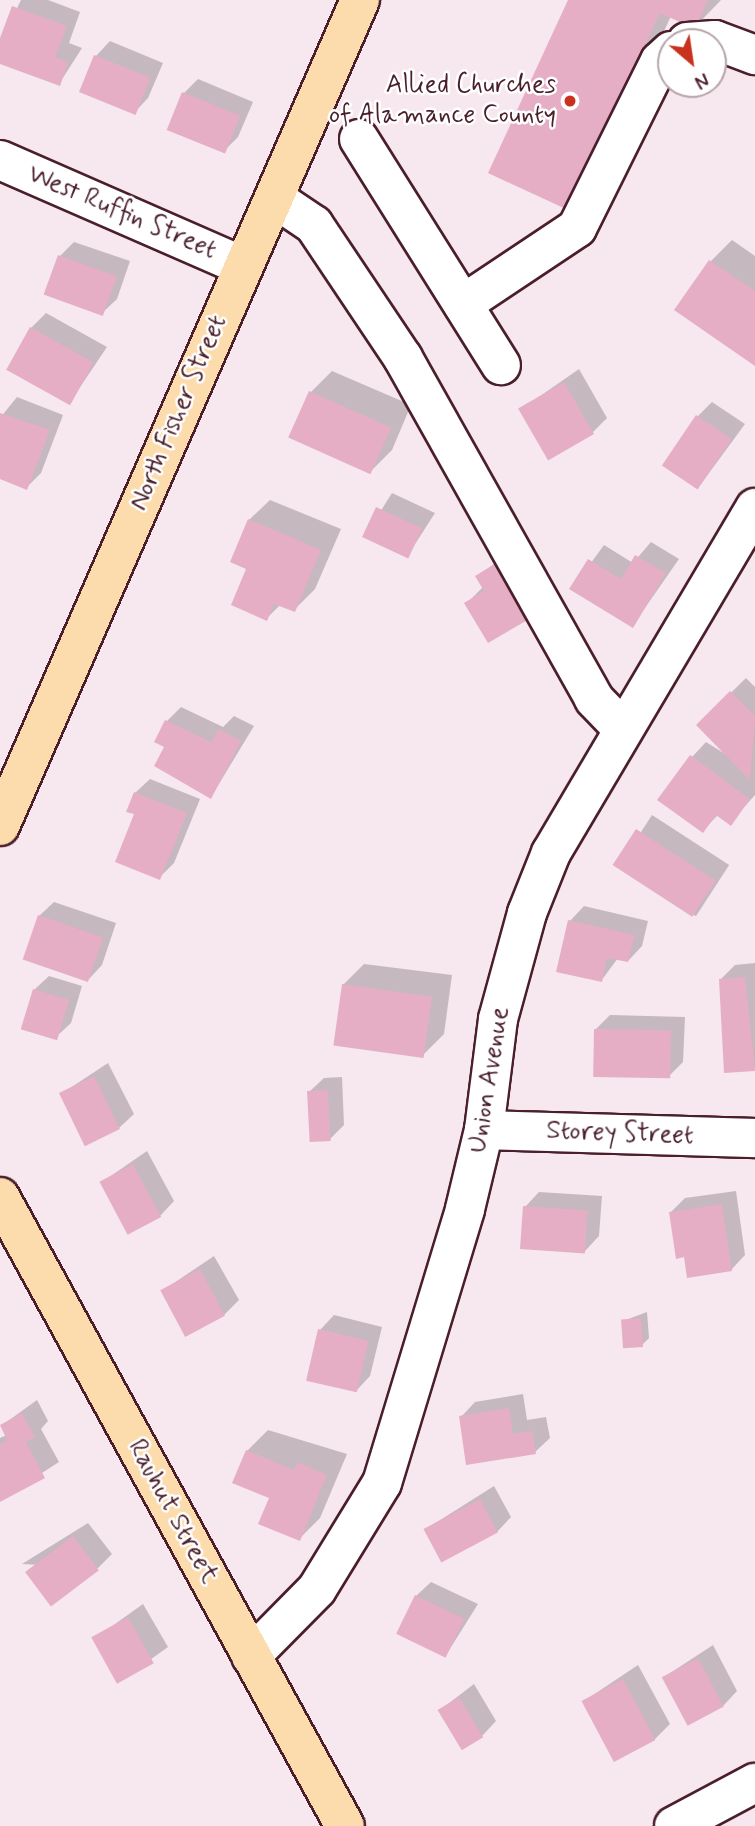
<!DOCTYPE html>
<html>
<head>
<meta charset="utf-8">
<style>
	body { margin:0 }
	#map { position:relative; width:755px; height:1826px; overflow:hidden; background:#f7e7ee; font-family:Mynerve,sans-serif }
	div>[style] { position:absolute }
	.shadow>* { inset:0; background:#0003; transform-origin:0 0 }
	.building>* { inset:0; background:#e5aec5; transform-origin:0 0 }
	.roads { filter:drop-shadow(2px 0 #4a1f2b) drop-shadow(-2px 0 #4a1f2b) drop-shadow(0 2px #4a1f2b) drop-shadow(0 -2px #4a1f2b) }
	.minor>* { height:38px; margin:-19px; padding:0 19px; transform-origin:19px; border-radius:19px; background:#fff }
	.major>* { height:38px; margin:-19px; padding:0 19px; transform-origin:19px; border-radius:19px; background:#fcdcac }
	.dots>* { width:19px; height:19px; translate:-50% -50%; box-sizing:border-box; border:4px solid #fff; border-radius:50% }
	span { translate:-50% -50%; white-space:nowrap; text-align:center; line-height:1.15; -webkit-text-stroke:5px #fff; paint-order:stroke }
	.poi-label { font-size:26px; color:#4a1f2b }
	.right { translate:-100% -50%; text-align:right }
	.street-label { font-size:26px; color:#4a1f2b }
	.north { position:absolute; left:657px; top:28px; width:70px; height:70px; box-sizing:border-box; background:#fff; border:2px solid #b7a5aa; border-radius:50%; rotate:151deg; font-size:19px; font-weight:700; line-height:28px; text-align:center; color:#4a1f2b }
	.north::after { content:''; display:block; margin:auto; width:24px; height:32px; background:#c8321e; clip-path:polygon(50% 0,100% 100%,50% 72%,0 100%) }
</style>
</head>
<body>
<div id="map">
	<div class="shadow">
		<div style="clip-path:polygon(21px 0,48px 0,80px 12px,69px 43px,82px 48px,59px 84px,0 62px,0 43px)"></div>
		<div style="clip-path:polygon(570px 0,721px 0,695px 27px,671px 16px,594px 182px)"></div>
		<div style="clip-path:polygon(110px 41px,163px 63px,148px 98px,134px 113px,96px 56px)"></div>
		<div style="clip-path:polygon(198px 79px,253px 102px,238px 137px,223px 152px,184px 93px)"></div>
		<div style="clip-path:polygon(732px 240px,755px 256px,755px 364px,711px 261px)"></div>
		<div style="clip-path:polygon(74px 242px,130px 261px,117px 299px,102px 313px,60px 256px)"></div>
		<div style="clip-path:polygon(46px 313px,107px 347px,70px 402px,31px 328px)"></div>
		<div style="clip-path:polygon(579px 369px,607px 418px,593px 432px,520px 410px)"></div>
		<div style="clip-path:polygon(332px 371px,411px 405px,392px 450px,371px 471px,311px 392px)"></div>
		<div style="clip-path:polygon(17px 397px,63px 415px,41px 473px,26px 488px,0 477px,0 418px)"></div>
		<div style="clip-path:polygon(712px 402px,745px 424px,698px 488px,698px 416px)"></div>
		<div style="clip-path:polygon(392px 493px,435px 513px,408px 555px,365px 536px)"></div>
		<div style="clip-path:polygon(270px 500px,341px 529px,315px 589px,294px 610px,280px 605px,267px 618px,248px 568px,249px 520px)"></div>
		<div style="clip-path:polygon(525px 542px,556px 595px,467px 603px,483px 587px,477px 576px)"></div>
		<div style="clip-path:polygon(651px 542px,679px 559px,633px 625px,572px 589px,604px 545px,633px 563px)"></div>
		<div style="clip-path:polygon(746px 678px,755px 687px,755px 795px,730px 823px,718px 815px,702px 831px,692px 757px,706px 742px,730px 757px,698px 725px)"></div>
		<div style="clip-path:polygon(181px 707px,223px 727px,234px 716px,254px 726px,211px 797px,166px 746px,167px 721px)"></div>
		<div style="clip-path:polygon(150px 779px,200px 799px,174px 863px,159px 878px,136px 813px,135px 793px)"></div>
		<div style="left:652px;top:815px;width:92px;height:61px;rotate:33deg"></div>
		<div style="clip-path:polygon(54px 902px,116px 923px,102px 965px,88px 980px,39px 916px)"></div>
		<div style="clip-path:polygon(584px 906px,648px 921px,642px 946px,628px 961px,618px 958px,601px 981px,570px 921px)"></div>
		<div style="clip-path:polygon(755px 963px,755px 1069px,726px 1071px,721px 979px,735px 965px)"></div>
		<div style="clip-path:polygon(364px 964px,452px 975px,444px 1034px,423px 1055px,343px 985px)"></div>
		<div style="clip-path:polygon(49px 976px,82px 986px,71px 1023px,56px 1037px,34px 990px)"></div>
		<div style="clip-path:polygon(610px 1015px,685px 1017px,683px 1062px,669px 1076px,596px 1029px)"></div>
		<div style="clip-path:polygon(108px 1063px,134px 1114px,119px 1128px,61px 1094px)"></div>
		<div style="clip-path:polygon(342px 1077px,344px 1125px,330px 1139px,309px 1092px,324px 1078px)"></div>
		<div style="clip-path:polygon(147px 1151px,174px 1201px,160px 1216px,102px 1182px)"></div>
		<div style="clip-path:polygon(736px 1191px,745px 1255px,731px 1270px,685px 1255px,671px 1212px,685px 1198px)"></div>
		<div style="clip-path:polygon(539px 1192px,602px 1196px,599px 1236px,585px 1251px,525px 1207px)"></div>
		<div style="clip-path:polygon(214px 1256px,239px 1300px,224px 1315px,162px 1291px)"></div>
		<div style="clip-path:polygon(647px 1312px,649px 1338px,642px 1345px,623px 1321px)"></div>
		<div style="clip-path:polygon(334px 1315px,382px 1327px,370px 1376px,356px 1391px,320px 1330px)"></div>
		<div style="clip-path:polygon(523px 1394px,527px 1420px,546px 1417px,550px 1438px,535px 1452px,461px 1417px,475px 1402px)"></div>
		<div style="clip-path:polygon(37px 1400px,48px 1421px,41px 1429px,59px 1462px,0 1500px,0 1438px,7px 1435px,1px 1426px)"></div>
		<div style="clip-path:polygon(268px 1430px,347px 1454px,320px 1518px,299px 1539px,247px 1451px)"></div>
		<div style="clip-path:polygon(494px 1486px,511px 1517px,497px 1532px,426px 1529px)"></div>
		<div style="clip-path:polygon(88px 1523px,112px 1554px,98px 1568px,22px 1564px)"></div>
		<div style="clip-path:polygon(431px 1582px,478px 1604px,446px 1655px,416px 1596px)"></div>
		<div style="clip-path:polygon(143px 1604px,168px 1647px,119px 1682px,94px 1639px)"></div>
		<div style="clip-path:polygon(713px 1645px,737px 1691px,723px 1706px,664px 1677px)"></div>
		<div style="clip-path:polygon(638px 1665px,670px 1724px,655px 1739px,612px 1754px,584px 1701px)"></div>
		<div style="clip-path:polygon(474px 1684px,496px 1721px,482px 1736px,440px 1710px)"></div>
	</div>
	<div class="building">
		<div style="clip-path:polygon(568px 0,708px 0,695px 29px,660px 13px,568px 210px,488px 173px)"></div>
		<div style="clip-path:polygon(12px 6px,67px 26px,55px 57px,68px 62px,60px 86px,0 64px,0 38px)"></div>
		<div style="left:94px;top:55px;width:61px;height:40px;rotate:22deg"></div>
		<div style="left:182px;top:92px;width:63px;height:41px;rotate:22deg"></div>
		<div style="left:58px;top:255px;width:63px;height:42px;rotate:20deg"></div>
		<div style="clip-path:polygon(709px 260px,755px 291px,755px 366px,674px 310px)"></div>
		<div style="left:30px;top:327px;width:73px;height:49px;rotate:29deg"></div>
		<div style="left:564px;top:382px;width:60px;height:53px;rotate:60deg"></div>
		<div style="left:309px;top:391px;width:90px;height:51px;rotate:24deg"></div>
		<div style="clip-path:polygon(0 413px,50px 430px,27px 490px,0 479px)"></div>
		<div style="left:696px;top:415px;width:43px;height:61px;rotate:34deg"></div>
		<div style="left:376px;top:507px;width:51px;height:33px;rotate:25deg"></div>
		<div style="clip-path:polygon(248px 519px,321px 550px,295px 612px,274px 604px,267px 621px,231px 605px,246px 569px,230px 562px)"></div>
		<div style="clip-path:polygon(510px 555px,543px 611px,488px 643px,464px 603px,484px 591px,475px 576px)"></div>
		<div style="clip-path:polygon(635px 555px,666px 573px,633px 628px,569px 589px,588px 559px,621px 579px)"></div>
		<div style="clip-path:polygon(730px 691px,755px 716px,750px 780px,696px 725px)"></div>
		<div style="clip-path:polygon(165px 720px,211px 742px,218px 729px,241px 741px,211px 799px,154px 766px,164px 747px,154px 742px)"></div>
		<div style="clip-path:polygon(690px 755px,750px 799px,731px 826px,716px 815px,703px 833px,657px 800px)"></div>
		<div style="clip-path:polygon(134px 792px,187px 813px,160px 880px,115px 862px,134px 814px,126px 812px)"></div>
		<div style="left:636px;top:829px;width:95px;height:43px;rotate:33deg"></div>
		<div style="left:38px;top:915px;width:69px;height:47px;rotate:19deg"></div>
		<div style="clip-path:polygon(568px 920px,635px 935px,628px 962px,607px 958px,602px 982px,556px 972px)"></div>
		<div style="clip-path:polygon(745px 977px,755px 1071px,724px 1073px,719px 979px)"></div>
		<div style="left:342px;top:984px;width:91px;height:62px;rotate:8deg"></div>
		<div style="left:33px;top:989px;width:38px;height:42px;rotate:17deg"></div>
		<div style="left:594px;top:1029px;width:77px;height:48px;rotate:1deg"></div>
		<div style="left:94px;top:1076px;width:59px;height:39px;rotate:64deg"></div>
		<div style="left:328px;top:1090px;width:51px;height:21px;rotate:87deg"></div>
		<div style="left:133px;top:1164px;width:60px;height:38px;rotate:62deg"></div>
		<div style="clip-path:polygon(722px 1204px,732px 1271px,687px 1278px,684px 1257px,676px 1259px,669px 1212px)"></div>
		<div style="left:523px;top:1206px;width:65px;height:43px;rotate:4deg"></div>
		<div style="left:200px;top:1269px;width:53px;height:45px;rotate:62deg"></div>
		<div style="left:641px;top:1318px;width:29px;height:20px;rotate:86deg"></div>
		<div style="left:318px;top:1329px;width:52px;height:53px;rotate:13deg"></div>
		<div style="clip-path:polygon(509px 1408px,513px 1434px,532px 1431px,536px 1454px,466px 1465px,459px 1416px)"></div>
		<div style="clip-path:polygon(22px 1413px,35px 1437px,26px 1442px,45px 1478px,0 1502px,0 1444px,7px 1440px,0 1425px)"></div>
		<div style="clip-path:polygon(246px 1450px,294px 1470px,297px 1462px,327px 1475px,300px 1541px,258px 1524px,269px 1498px,232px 1483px)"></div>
		<div style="left:480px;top:1499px;width:38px;height:64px;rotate:62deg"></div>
		<div style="left:73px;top:1536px;width:43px;height:60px;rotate:53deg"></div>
		<div style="left:415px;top:1595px;width:55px;height:43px;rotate:26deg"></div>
		<div style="left:128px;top:1617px;width:53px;height:42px;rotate:61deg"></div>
		<div style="left:698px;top:1658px;width:55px;height:41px;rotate:62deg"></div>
		<div style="left:623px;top:1679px;width:69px;height:47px;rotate:62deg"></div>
		<div style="left:459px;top:1697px;width:47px;height:25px;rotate:59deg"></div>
	</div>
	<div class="roads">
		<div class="minor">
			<div style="left:687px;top:42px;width:28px;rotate:-4deg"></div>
			<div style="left:715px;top:40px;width:43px;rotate:20.6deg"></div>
			<div style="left:359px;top:139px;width:267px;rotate:57.9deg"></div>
			<div style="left:0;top:160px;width:265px;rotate:23.6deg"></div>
			<div style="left:274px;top:198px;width:48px;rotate:34deg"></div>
			<div style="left:314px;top:225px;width:160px;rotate:56.2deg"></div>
			<div style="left:403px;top:358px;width:391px;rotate:60.7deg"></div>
			<div style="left:594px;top:699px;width:40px;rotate:46deg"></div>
			<div style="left:463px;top:304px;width:137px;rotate:-33.7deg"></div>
			<div style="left:577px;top:228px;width:186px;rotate:-63.6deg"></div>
			<div style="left:660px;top:61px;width:15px;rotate:-42deg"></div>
			<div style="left:484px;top:1130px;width:271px;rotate:1.7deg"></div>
			<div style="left:251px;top:1656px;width:94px;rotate:-45.4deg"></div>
			<div style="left:317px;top:1589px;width:124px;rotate:-58.5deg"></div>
			<div style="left:382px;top:1483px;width:286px;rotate:-73.1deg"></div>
			<div style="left:465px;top:1209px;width:81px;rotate:-76.5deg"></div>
			<div style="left:484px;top:1130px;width:112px;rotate:-82.8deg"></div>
			<div style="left:498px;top:1019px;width:110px;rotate:-74.7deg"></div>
			<div style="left:527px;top:913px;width:65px;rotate:-68.2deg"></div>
			<div style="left:551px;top:853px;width:401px;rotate:-59.4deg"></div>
			<div style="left:674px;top:1826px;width:92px;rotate:-28deg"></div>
		</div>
		<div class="major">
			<div style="left:0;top:826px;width:901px;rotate:-66.45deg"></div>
			<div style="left:0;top:1197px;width:717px;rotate:61.26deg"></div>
		</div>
	</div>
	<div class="dots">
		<div style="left:570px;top:101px;background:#c8321e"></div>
	</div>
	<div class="poi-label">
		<span class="right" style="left:556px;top:101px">Allied Churches<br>of Alamance County</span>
	</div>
	<div class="street-label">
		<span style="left:122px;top:213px;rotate:23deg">West Ruffin Street</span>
		<span style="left:179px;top:413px;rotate:-67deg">North Fisher Street</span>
		<span style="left:490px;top:1080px;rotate:-81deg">Union Avenue</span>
		<span style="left:620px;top:1134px;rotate:2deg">Storey Street</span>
		<span style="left:172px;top:1512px;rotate:61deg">Rauhut Street</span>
	</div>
	<div class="north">N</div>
</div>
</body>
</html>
